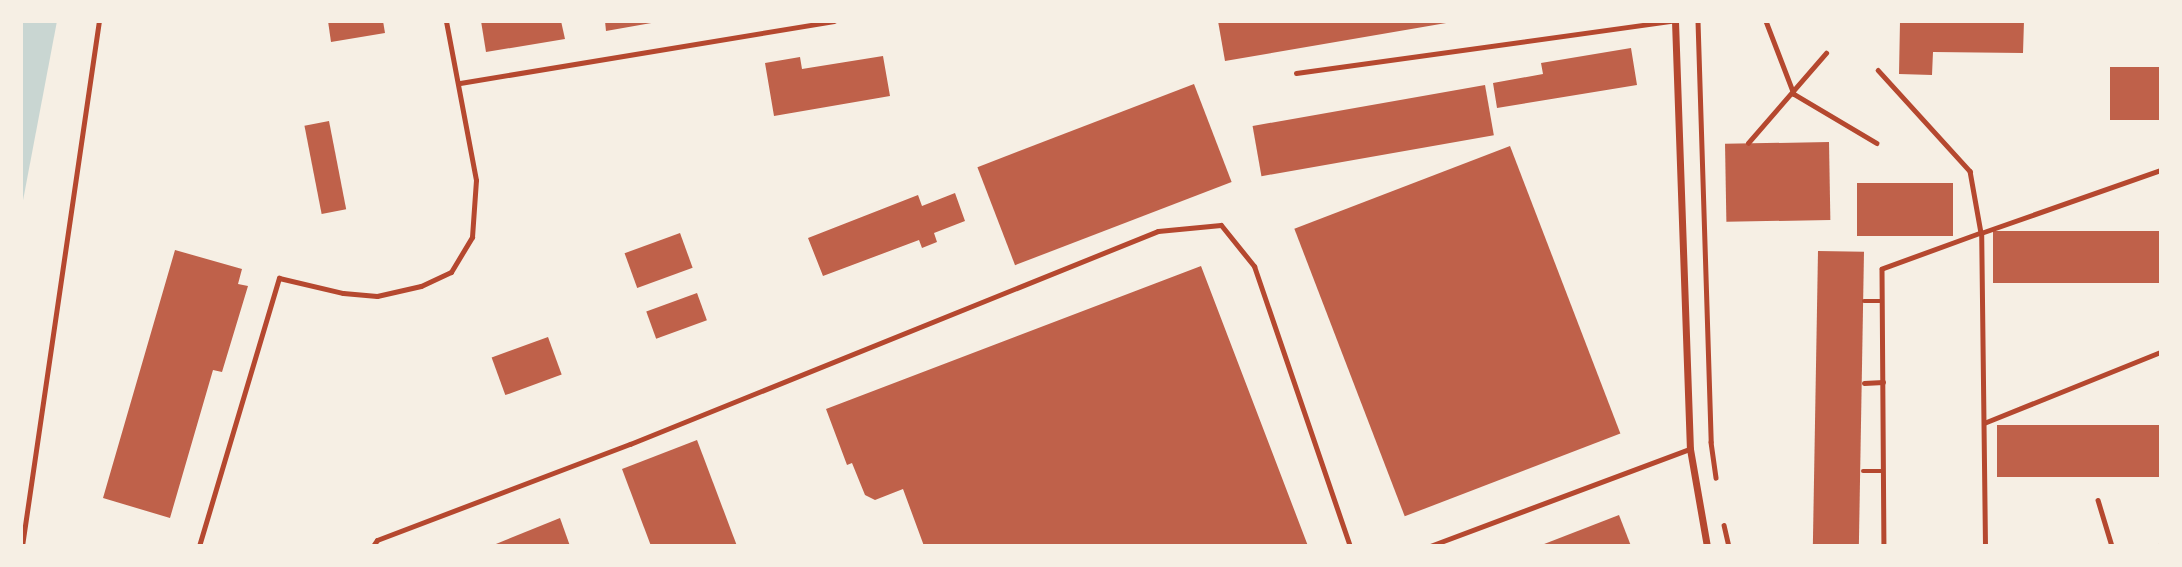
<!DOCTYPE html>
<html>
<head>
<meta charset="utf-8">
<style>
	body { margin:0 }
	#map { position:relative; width:2182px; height:567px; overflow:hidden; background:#f6efe4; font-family:"PT Sans",sans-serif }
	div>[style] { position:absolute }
	.water>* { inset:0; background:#c9d6d2 }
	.building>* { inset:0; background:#bf614a; transform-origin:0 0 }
	.path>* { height:4.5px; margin:-2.25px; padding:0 2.25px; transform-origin:2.25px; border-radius:2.25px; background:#b5482f }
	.service>* { height:5px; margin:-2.5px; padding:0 2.5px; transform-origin:2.5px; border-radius:2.5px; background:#b5482f }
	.minor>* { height:7px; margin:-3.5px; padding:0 3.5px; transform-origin:3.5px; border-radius:3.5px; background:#b5482f }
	span { translate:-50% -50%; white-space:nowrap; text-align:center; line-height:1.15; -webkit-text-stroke:6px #f6efe4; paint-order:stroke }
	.frame { position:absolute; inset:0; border:23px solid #f6efe4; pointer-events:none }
</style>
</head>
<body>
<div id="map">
	<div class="water">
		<div style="clip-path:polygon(21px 21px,57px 21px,21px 211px)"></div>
	</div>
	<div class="building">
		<div style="clip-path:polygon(328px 21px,383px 21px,385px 33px,331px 42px)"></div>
		<div style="clip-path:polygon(481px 21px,561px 21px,565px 39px,486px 52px)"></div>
		<div style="clip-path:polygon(605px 21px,657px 21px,657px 22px,606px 31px)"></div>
		<div style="clip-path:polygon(1218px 21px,1452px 21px,1452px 22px,1225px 61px)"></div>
		<div style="clip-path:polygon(1900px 21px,2024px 21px,2023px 53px,1933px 52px,1932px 75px,1899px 74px)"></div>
		<div style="clip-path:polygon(1631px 48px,1637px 85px,1497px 108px,1493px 83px,1543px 74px,1541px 63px)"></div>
		<div style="clip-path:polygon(883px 56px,890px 96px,774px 116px,765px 63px,800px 57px,802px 69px)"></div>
		<div style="left:2110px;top:67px;width:51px;height:53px"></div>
		<div style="left:1194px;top:84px;width:105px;height:232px;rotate:69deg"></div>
		<div style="left:1485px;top:85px;width:51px;height:236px;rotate:80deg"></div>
		<div style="left:329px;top:121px;width:90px;height:25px;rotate:79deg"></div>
		<div style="left:1829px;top:142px;width:78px;height:104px;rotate:89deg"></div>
		<div style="left:1510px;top:146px;width:308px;height:231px;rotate:69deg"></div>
		<div style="left:1857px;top:183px;width:96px;height:53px"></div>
		<div style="clip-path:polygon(955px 193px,965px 221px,934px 233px,937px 242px,922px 248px,919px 240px,823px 276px,808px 238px,918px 195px,922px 206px)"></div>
		<div style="left:2161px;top:231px;width:52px;height:168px;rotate:90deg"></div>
		<div style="left:680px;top:233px;width:37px;height:59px;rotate:70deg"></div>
		<div style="clip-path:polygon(175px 250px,242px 269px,238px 284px,248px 286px,222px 372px,213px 370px,170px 518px,103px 498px)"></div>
		<div style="left:1818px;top:251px;width:46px;height:295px;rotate:1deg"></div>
		<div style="clip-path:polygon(1201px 266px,1308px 546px,924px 546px,903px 489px,875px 500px,865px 495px,852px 463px,847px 465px,826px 409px)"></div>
		<div style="left:697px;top:293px;width:29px;height:54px;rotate:70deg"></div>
		<div style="left:548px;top:337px;width:40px;height:60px;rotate:70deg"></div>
		<div style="left:2161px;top:425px;width:52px;height:164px;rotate:90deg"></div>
		<div style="clip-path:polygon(697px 440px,737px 546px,651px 546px,622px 469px)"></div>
		<div style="clip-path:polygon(1619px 515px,1631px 546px,1539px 546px)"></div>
		<div style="clip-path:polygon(560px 518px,570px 546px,491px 546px)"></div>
	</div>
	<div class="path">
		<div style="left:1698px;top:21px;width:421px;rotate:88.2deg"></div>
		<div style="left:1711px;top:442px;width:36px;rotate:82deg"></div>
		<div style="left:1766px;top:21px;width:78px;rotate:69deg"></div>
		<div style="left:1794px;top:94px;width:96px;rotate:30.6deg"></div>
		<div style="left:1878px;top:70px;width:137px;rotate:47.7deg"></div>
		<div style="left:1970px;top:171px;width:63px;rotate:79.9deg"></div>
		<div style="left:1981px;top:233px;width:105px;rotate:160deg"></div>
		<div style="left:1882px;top:269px;width:277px;rotate:89.6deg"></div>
		<div style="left:1748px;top:143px;width:119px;rotate:-49.1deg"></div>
		<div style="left:1864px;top:301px;width:18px"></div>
		<div style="left:1864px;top:383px;width:19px;rotate:-3deg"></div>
		<div style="left:1984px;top:423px;width:191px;rotate:-21.9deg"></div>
		<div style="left:1863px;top:471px;width:20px"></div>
		<div style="left:2098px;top:500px;width:48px;rotate:73.1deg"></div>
		<div style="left:1724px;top:525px;width:22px;rotate:77deg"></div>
		<div style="left:22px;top:546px;width:531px;rotate:-81.66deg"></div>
		<div style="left:1985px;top:546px;width:313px;rotate:-90.7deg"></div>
		<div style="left:1981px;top:233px;width:191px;rotate:-19.3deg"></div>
		<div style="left:2159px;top:546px;width:2px;rotate:-27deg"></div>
	</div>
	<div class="service">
		<div style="left:1296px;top:73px;width:381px;rotate:-7.9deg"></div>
		<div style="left:460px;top:83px;width:379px;rotate:-9.4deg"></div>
		<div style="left:199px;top:546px;width:280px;rotate:-73.4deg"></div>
		<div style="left:279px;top:278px;width:66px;rotate:13.2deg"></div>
		<div style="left:343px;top:293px;width:34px;rotate:5deg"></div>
		<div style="left:377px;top:296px;width:45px;rotate:-12.8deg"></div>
		<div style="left:421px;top:286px;width:33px;rotate:-25deg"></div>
		<div style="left:451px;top:272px;width:41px;rotate:-59deg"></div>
		<div style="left:472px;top:237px;width:57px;rotate:-86deg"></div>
		<div style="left:476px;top:180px;width:162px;rotate:-100.7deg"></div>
		<div style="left:373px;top:546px;width:7px;rotate:-56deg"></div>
		<div style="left:377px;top:540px;width:271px;rotate:-20.8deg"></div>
		<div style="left:630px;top:444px;width:569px;rotate:-21.97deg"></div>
		<div style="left:1158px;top:231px;width:63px;rotate:-5.4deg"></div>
		<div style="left:1221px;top:225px;width:53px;rotate:51.2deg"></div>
		<div style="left:1254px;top:266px;width:296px;rotate:71.1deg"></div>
		<div style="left:1430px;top:546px;width:278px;rotate:-20.5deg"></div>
	</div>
	<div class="minor">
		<div style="left:1675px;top:21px;width:428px;rotate:88deg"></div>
		<div style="left:1690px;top:449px;width:98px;rotate:80.1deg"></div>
	</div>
	<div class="frame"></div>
</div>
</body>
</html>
